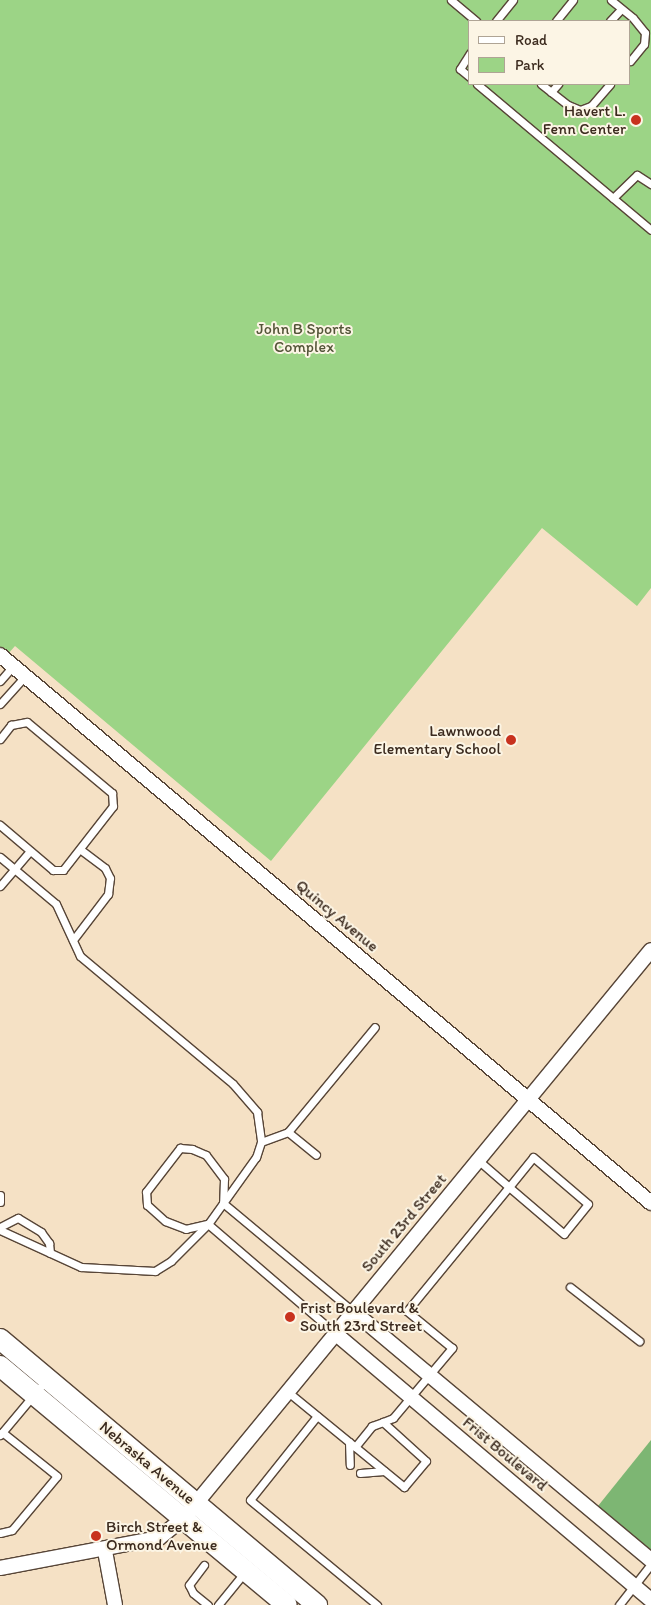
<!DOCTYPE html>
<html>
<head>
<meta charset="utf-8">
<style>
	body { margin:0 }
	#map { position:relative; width:651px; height:1605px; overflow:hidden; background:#f5e1c5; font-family:Itim,sans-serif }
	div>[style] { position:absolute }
	.green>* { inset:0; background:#9cd486 }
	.forest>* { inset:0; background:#7db673 }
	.roads { filter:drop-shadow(1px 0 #574537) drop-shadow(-1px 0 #574537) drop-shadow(0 1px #574537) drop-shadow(0 -1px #574537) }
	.lane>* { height:7px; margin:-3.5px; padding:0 3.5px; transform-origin:3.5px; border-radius:3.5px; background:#fff }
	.street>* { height:14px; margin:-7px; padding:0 7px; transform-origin:7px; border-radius:7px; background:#fff }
	.secondary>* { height:20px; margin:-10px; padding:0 10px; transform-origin:10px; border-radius:10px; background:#fff }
	.dots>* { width:14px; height:14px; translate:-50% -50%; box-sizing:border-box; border:2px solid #fcf5e5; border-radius:50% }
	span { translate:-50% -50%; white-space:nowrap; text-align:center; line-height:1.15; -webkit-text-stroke:4px #fcf5e5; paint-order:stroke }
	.poi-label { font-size:16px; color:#3b2a1e }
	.right { translate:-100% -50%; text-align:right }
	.left { translate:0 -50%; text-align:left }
	.park-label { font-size:16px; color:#535438 }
	.street-label { font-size:16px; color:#3b2a1e }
	.legend { position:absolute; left:468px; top:20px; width:162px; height:65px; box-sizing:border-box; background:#fcf5e5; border:1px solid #afa495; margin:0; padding:6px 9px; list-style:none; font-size:15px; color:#3b2a1e }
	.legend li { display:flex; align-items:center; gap:10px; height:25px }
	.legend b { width:25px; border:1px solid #afa495 }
</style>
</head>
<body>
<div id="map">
	<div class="green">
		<div style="clip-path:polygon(evenodd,0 0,651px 0,651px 588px,637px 606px,542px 528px,271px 861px,15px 646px,0 663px,0 0,470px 21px,630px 21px,630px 84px,470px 84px,470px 21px)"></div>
	</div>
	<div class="forest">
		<div style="clip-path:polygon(651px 1440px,651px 1551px,598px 1506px)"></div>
	</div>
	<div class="roads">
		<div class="lane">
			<div style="left:451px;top:0;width:33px;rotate:40deg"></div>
			<div style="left:611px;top:0;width:28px;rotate:39deg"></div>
			<div style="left:633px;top:18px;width:19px;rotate:51deg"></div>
			<div style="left:645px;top:33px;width:11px;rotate:95deg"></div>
			<div style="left:644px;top:44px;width:22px;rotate:129deg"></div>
			<div style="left:496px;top:21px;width:27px;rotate:-51deg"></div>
			<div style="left:556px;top:21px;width:27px;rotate:-51deg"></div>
			<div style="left:610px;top:21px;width:16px;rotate:-47deg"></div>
			<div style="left:470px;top:53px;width:19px;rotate:122deg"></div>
			<div style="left:460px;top:69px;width:13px;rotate:39deg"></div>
			<div style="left:477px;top:84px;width:227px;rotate:40deg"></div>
			<div style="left:541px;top:84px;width:34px;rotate:38deg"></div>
			<div style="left:568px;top:105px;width:13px;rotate:23deg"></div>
			<div style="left:580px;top:110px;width:12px;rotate:-20deg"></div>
			<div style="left:591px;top:106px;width:29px;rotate:-49deg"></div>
			<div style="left:551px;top:92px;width:11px;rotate:-49deg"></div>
			<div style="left:613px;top:198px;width:33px;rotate:-44deg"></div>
			<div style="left:637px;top:175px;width:17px;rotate:33deg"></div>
			<div style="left:0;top:681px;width:20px;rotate:-49deg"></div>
			<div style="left:0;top:704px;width:38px;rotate:-48deg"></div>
			<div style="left:0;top:739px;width:18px;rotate:-52deg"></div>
			<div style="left:11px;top:725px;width:16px;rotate:-11deg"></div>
			<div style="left:27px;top:722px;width:111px;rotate:39.9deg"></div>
			<div style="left:112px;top:793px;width:13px;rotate:86deg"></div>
			<div style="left:113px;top:806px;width:81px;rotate:128deg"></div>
			<div style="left:63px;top:870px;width:10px;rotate:180deg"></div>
			<div style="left:53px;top:870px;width:70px;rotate:-139.7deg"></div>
			<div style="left:0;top:857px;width:73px;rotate:40deg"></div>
			<div style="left:56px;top:904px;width:57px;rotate:65.2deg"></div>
			<div style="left:80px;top:956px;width:199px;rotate:39.9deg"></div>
			<div style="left:233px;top:1084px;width:37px;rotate:49deg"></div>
			<div style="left:257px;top:1112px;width:30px;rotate:82deg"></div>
			<div style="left:261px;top:1142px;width:16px;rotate:108deg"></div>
			<div style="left:256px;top:1157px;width:82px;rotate:125.6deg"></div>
			<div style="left:208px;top:1224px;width:52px;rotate:135deg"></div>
			<div style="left:171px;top:1261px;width:19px;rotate:148deg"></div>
			<div style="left:155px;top:1271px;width:74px;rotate:-176.9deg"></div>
			<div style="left:81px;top:1267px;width:89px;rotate:-155.4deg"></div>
			<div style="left:0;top:886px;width:46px;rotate:-49.4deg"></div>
			<div style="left:73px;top:940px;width:58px;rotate:-52.7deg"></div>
			<div style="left:108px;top:894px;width:16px;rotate:-83deg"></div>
			<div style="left:110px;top:878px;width:11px;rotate:-117deg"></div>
			<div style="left:105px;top:868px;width:31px;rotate:-143deg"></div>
			<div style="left:288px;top:1132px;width:136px;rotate:-50.4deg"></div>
			<div style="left:261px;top:1142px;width:29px;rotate:-20deg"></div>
			<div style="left:288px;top:1132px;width:36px;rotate:39deg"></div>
			<div style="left:0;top:1195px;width:7px;rotate:90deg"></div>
			<div style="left:223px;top:1203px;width:170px;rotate:39.8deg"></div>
			<div style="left:207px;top:1224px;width:22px;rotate:167deg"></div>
			<div style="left:186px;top:1229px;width:22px;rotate:-159deg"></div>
			<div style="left:165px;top:1221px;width:24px;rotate:-138deg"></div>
			<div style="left:147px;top:1205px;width:13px;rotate:-94deg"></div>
			<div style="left:146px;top:1192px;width:56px;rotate:-52.3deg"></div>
			<div style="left:180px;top:1148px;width:12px;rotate:5deg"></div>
			<div style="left:192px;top:1149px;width:15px;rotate:23deg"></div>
			<div style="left:206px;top:1155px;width:30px;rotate:53deg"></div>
			<div style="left:224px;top:1179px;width:23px;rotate:92deg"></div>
			<div style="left:208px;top:1224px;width:169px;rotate:40.7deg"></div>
			<div style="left:0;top:1227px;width:20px;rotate:-27deg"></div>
			<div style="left:18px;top:1218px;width:27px;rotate:31deg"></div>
			<div style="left:41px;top:1232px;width:14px;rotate:54deg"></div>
			<div style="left:49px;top:1243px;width:10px;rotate:84deg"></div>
			<div style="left:570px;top:1287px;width:88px;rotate:38deg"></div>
			<div style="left:288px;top:1392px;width:150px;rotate:39.3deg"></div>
			<div style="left:404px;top:1487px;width:34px;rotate:-50deg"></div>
			<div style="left:426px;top:1461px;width:58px;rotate:-137.8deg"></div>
			<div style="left:383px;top:1422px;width:12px;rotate:160deg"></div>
			<div style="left:372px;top:1426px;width:27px;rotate:129deg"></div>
			<div style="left:317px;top:1416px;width:107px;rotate:128.6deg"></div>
			<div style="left:250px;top:1500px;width:165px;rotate:39.6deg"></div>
			<div style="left:383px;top:1422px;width:11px;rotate:-22deg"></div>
			<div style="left:393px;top:1418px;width:92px;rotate:-49.9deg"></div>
			<div style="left:452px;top:1348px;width:58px;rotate:-140.6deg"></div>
			<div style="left:407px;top:1311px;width:161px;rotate:-50.6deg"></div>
			<div style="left:509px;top:1187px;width:38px;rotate:-51deg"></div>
			<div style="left:533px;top:1157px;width:72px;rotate:40.5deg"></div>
			<div style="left:588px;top:1204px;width:38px;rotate:129deg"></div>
			<div style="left:564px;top:1234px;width:72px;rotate:-139.5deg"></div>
			<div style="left:509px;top:1187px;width:40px;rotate:-139deg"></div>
			<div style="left:0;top:1435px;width:73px;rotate:-50deg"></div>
			<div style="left:349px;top:1442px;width:23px;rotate:88deg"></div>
			<div style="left:360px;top:1473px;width:24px;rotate:-5deg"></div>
			<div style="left:0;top:1533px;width:12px;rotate:-14deg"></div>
			<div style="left:12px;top:1530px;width:70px;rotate:-50.2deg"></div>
			<div style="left:57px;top:1476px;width:70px;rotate:-141.3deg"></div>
			<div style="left:204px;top:1565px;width:25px;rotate:127deg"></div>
			<div style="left:189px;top:1585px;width:9px;rotate:63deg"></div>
			<div style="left:193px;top:1593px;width:19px;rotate:39deg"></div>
			<div style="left:218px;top:1605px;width:41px;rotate:-50.9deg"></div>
			<div style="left:619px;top:1605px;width:52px;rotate:-52deg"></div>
		</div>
		<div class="street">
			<div style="left:0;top:655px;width:851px;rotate:40.09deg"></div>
			<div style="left:354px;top:1312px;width:387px;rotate:39.9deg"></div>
			<div style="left:336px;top:1334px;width:412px;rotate:40.2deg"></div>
			<div style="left:105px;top:1551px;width:55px;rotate:79.5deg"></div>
			<div style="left:0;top:1568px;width:162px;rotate:-10.7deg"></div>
			<div style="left:159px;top:1538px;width:32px;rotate:-39deg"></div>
			<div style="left:184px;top:1518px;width:735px;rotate:-50.57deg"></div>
		</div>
		<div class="secondary">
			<div style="left:0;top:1339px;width:414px;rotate:40deg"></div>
			<div style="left:0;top:1366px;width:373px;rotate:39.8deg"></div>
		</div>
	</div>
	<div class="dots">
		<div style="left:636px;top:120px;background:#c8321e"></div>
		<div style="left:511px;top:740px;background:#c8321e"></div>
		<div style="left:290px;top:1317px;background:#c8321e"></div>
		<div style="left:96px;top:1536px;background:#c8321e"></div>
	</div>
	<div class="poi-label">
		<span class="right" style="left:626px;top:120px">Havert L.<br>Fenn Center</span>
		<span class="right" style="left:501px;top:740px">Lawnwood<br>Elementary School</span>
		<span class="left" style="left:300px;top:1317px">Frist Boulevard &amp;<br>South 23rd Street</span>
		<span class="left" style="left:106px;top:1536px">Birch Street &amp;<br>Ormond Avenue</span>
	</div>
	<div class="park-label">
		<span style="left:304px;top:338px">John B Sports<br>Complex</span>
	</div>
	<div class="street-label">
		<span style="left:337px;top:916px;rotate:40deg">Quincy Avenue</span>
		<span style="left:404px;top:1223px;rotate:-50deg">South 23rd Street</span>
		<span style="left:505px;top:1454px;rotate:40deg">Frist Boulevard</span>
		<span style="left:147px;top:1463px;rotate:40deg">Nebraska Avenue</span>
	</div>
	<ul class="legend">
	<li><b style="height:6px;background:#fff"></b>Road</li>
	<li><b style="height:14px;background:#9cd486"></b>Park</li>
	</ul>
</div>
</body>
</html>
